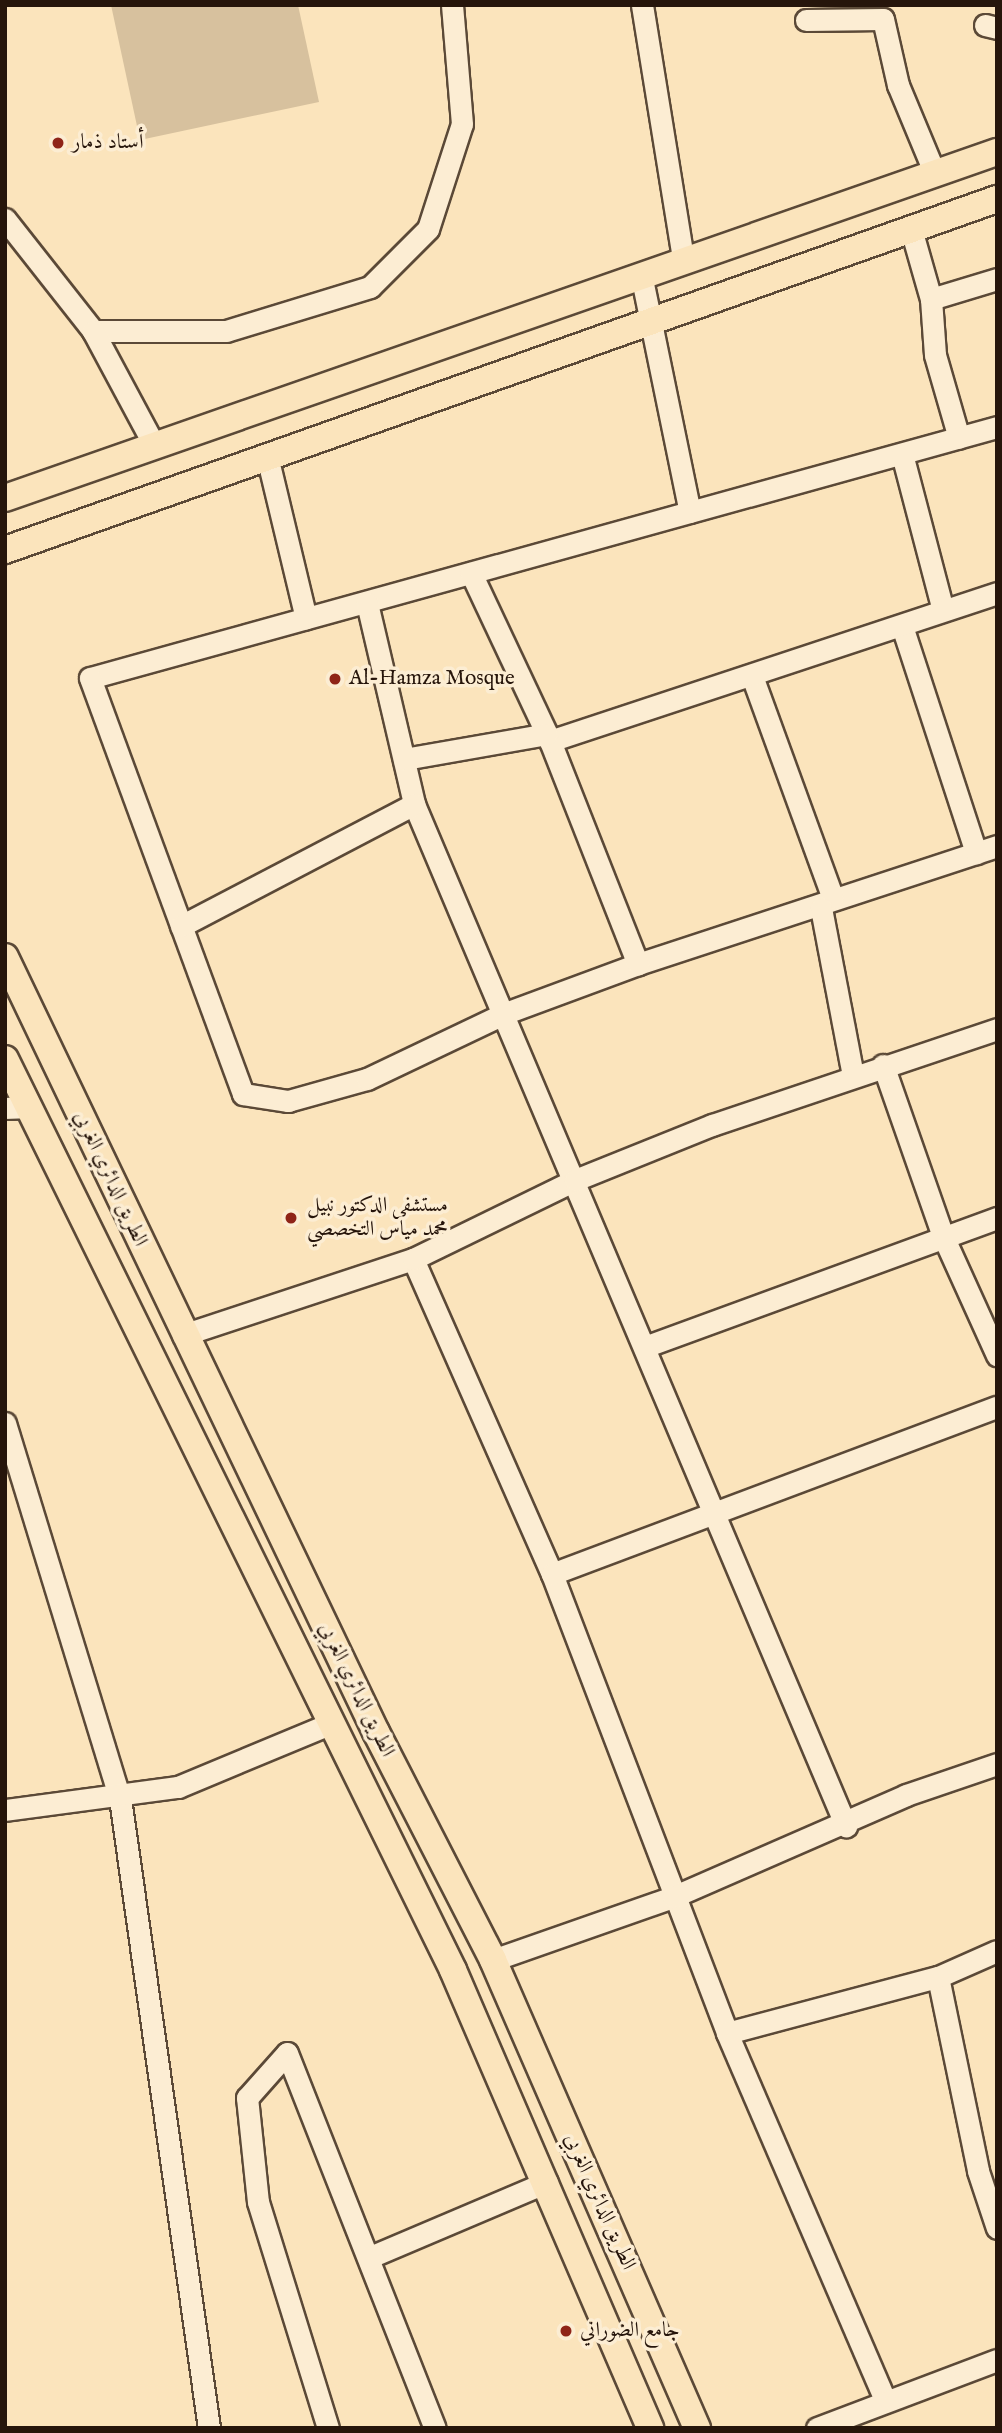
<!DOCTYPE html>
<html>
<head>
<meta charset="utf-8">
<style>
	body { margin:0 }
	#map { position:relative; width:1002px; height:2433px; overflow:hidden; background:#fbe4bc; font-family:"IM FELL English",Amiri,serif }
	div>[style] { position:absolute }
	.green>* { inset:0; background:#d7c19e }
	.roads { filter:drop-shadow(2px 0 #5b4937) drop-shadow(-2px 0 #5b4937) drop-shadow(0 2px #5b4937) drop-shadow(0 -2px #5b4937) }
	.minor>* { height:21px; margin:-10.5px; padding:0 10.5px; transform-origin:10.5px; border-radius:10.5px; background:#fcedd3 }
	.major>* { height:26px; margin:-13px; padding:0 13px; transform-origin:13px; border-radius:13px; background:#fbe4bc }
	.dots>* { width:19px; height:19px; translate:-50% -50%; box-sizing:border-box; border:4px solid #fcedd3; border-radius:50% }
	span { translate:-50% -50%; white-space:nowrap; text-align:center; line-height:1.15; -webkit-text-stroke:7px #fcedd3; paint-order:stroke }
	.poi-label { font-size:21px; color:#26150b }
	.left { translate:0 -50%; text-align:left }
	.street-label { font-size:21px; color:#26150b }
	.frame { position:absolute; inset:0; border:7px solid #26150b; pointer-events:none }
</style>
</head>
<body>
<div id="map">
	<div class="green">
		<div style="clip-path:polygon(111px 5px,298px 5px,319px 102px,140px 140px)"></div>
	</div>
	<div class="roads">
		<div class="minor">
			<div style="left:642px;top:5px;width:257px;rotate:80.8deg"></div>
			<div style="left:806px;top:20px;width:77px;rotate:-0.7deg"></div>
			<div style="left:883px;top:19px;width:68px;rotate:77.2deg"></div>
			<div style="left:898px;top:85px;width:96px;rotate:67.4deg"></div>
			<div style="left:985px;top:25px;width:12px;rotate:14deg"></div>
			<div style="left:5px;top:219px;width:142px;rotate:51.8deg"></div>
			<div style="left:93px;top:331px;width:133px"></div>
			<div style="left:226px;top:331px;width:151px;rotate:-17deg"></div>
			<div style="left:370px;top:287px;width:82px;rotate:-45deg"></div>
			<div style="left:428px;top:229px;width:110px;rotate:-72.1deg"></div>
			<div style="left:462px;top:124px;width:119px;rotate:-94.8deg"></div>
			<div style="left:911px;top:229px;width:73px;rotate:74.1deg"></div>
			<div style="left:931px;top:299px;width:56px;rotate:85.9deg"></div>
			<div style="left:935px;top:355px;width:86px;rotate:73.9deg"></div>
			<div style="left:641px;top:274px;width:243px;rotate:78.4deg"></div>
			<div style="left:931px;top:299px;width:69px;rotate:-16.9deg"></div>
			<div style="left:93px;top:331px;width:129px;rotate:61.8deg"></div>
			<div style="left:997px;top:427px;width:941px;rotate:164.53deg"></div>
			<div style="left:90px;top:678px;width:443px;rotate:69.8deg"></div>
			<div style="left:243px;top:1094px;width:46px;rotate:8.8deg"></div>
			<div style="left:288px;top:1101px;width:82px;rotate:-15.6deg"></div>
			<div style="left:367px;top:1079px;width:151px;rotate:-25.5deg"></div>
			<div style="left:503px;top:1014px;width:144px;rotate:-20.3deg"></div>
			<div style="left:638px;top:964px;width:378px;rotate:-18.2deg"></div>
			<div style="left:902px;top:454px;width:161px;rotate:75.3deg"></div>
			<div style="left:267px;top:456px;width:167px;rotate:76.5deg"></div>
			<div style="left:471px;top:573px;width:186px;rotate:64.8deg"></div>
			<div style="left:550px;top:741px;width:240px;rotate:68.5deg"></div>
			<div style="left:367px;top:603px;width:206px;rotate:76.8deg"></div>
			<div style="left:414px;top:804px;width:1110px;rotate:67.09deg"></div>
			<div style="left:902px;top:626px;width:239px;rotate:71.9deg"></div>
			<div style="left:752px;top:676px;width:236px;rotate:70deg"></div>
			<div style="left:550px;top:741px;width:471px;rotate:-18.3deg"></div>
			<div style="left:404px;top:759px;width:145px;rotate:-9.9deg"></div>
			<div style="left:821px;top:908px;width:170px;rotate:79.2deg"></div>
			<div style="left:181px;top:926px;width:263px;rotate:-27.6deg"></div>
			<div style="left:883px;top:1065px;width:181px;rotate:70.7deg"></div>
			<div style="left:943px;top:1236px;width:131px;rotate:65.6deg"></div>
			<div style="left:5px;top:1108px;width:23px;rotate:-2deg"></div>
			<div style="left:413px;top:1259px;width:344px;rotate:66.2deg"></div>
			<div style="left:552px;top:1574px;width:491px;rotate:69.1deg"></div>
			<div style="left:727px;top:2033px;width:399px;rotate:66.7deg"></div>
			<div style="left:183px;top:1335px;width:242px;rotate:-18.3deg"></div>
			<div style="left:413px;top:1259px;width:180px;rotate:-26deg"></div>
			<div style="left:575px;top:1180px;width:148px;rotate:-21.9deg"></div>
			<div style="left:712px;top:1125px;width:301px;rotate:-18.6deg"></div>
			<div style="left:647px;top:1346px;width:373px;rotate:-20.1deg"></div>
			<div style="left:5px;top:1423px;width:392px;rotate:73deg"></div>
			<div style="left:120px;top:1798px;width:636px;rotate:81.96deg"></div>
			<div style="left:552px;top:1574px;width:475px;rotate:-20.6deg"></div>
			<div style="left:5px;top:1810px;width:175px;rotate:-7.6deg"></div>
			<div style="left:178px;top:1787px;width:164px;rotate:-22.6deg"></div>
			<div style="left:493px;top:1960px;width:191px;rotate:-19.3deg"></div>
			<div style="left:673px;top:1897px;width:254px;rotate:-23.6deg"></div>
			<div style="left:906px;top:1795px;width:96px;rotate:-18.8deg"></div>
			<div style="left:938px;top:1977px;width:198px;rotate:78.3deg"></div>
			<div style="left:978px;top:2171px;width:60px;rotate:71.6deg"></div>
			<div style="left:727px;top:2033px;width:218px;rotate:-14.9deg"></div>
			<div style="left:938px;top:1977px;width:64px;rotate:-23.8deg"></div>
			<div style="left:370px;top:2257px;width:192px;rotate:-23deg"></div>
			<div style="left:328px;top:2428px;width:237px;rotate:-107.2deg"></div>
			<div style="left:258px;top:2202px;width:105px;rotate:-96deg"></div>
			<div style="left:247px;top:2098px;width:60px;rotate:-48.4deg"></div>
			<div style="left:287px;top:2053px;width:403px;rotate:68.5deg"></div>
			<div style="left:817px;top:2428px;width:192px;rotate:-20.7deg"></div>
		</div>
		<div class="major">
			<div style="left:5px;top:498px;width:1051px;rotate:-19.23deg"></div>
			<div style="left:5px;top:550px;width:1052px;rotate:-19.49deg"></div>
			<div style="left:5px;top:957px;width:859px;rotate:64.42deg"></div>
			<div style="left:376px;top:1732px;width:256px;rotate:62.8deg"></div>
			<div style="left:493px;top:1960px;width:511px;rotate:66.45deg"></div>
			<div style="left:5px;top:1059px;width:1015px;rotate:63.81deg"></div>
			<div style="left:453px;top:1970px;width:499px;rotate:66.7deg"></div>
		</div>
	</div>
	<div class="dots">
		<div style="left:58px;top:143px;background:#8f2418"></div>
		<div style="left:335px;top:679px;background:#8f2418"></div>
		<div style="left:291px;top:1218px;background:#8f2418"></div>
		<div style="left:566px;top:2331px;background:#8f2418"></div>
	</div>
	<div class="poi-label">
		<span class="left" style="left:72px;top:143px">أستاد ذمار</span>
		<span class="left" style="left:349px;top:679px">Al-Hamza Mosque</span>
		<span class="left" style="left:307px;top:1218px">مستشفى الدكتور نبيل<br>محمد مياس التخصصي</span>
		<span class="left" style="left:580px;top:2331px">جامع الضوراني</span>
	</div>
	<div class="street-label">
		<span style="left:110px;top:1179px;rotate:65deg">الطريق الدائري الغربي</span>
		<span style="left:356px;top:1690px;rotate:64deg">الطريق الدائري الغربي</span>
		<span style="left:599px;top:2202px;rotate:66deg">الطريق الدائري الغربي</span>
	</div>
	<div class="frame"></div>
</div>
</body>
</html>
